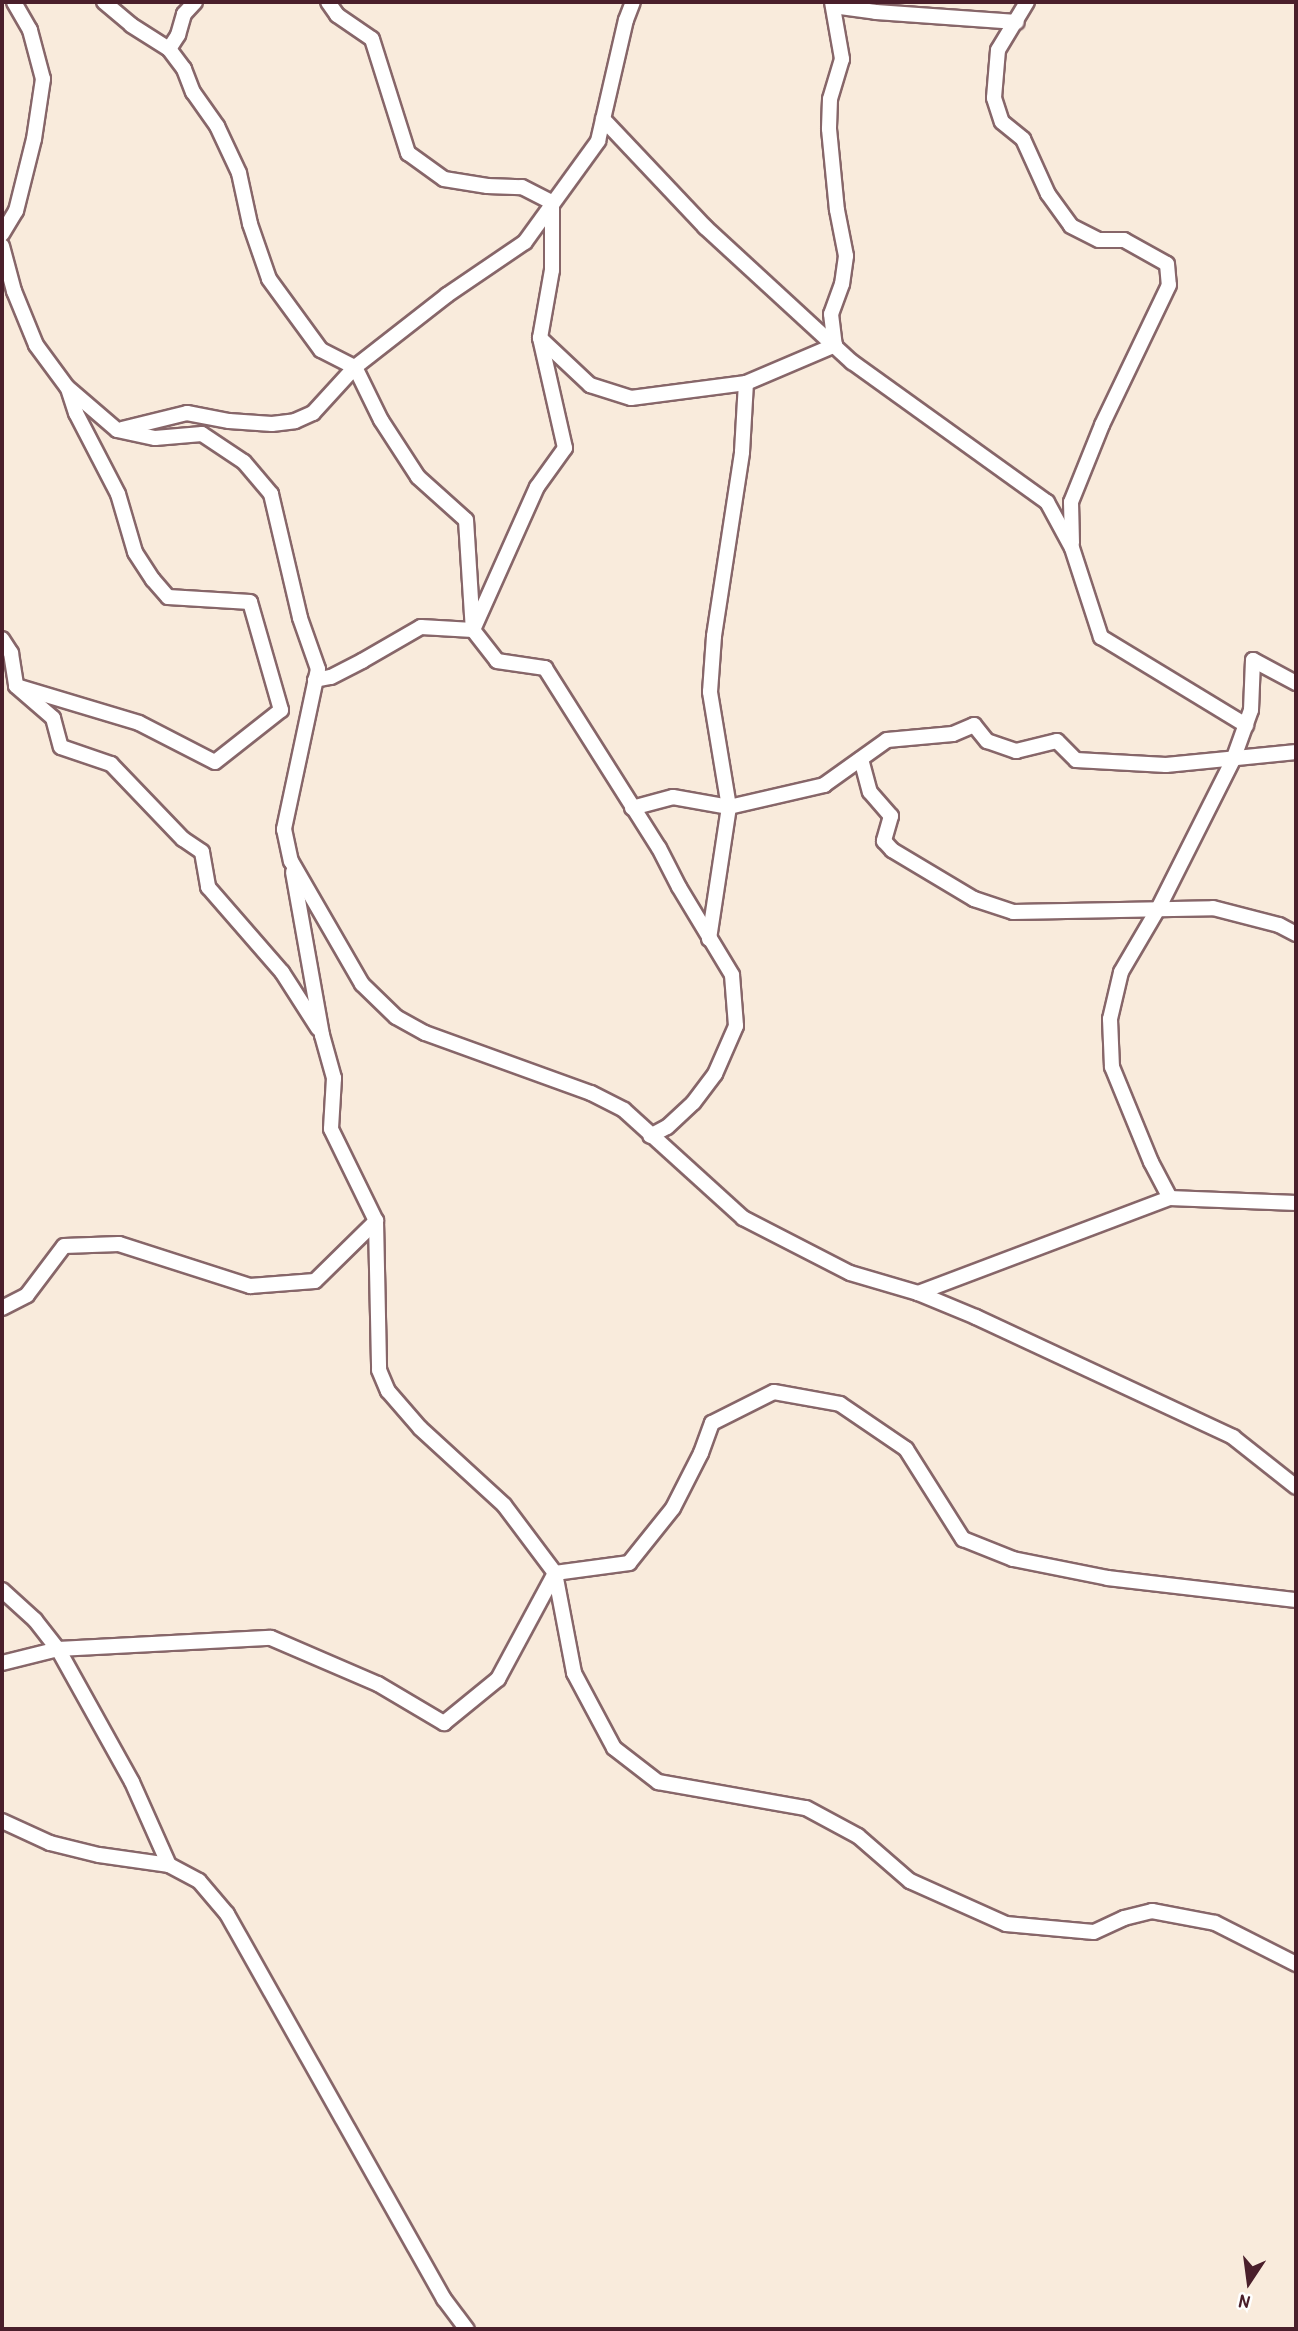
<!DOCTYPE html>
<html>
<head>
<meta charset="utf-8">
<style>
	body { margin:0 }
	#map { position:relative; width:1298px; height:2331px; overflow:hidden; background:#f9ebdc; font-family:"Patrick Hand",sans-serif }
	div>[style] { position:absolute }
	.roads { filter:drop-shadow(2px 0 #876669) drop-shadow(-2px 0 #876669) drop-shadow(0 2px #876669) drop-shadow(0 -2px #876669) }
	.street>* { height:14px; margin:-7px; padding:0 7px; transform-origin:7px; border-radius:7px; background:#fff }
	span { translate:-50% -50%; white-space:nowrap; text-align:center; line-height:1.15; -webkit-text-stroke:5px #fff; paint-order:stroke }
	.frame { position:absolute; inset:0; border:4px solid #4a1f2b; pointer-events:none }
	.north { position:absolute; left:1214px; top:2247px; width:70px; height:70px; -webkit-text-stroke:5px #fff; paint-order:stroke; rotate:193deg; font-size:19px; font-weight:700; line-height:28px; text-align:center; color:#4a1f2b }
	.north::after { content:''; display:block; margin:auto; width:24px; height:32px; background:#4a1f2b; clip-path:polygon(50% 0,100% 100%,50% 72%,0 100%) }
</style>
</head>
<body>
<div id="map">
	<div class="roads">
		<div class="street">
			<div style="left:104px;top:2px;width:35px;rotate:40deg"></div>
			<div style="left:131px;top:25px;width:45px;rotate:32.3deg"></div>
			<div style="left:169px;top:49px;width:25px;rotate:53deg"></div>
			<div style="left:184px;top:69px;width:25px;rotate:69deg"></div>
			<div style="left:193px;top:92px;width:42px;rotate:54.8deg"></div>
			<div style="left:217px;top:126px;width:52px;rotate:64.9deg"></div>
			<div style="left:239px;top:173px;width:52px;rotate:77.8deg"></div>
			<div style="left:250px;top:224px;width:58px;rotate:70.9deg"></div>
			<div style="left:269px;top:279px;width:88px;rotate:53.8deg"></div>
			<div style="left:321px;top:350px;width:38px;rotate:27deg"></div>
			<div style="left:355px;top:367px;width:59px;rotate:63.9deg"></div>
			<div style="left:381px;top:420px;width:68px;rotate:57deg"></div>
			<div style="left:418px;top:477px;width:64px;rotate:41.9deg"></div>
			<div style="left:466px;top:520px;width:110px;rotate:86.4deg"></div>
			<div style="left:473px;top:630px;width:39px;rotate:52deg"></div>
			<div style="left:497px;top:661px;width:49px;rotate:8.3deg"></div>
			<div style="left:545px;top:668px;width:213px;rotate:57.7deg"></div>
			<div style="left:659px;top:848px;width:44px;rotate:62.9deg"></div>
			<div style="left:679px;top:887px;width:103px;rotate:58.9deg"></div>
			<div style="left:732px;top:975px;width:51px;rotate:85.5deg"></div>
			<div style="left:736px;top:1026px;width:52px;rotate:113.6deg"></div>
			<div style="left:715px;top:1074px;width:36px;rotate:127deg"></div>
			<div style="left:693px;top:1103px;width:35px;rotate:137deg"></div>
			<div style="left:667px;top:1127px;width:19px;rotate:152deg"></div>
			<div style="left:328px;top:2px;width:16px;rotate:55deg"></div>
			<div style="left:337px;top:15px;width:42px;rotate:34.4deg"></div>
			<div style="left:372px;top:39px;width:120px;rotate:72.5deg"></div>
			<div style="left:408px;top:153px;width:44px;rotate:35.8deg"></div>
			<div style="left:444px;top:179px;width:44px;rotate:9.2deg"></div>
			<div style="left:487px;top:186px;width:35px;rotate:2deg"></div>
			<div style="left:522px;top:187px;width:34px;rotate:27deg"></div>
			<div style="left:832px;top:2px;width:58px;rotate:80deg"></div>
			<div style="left:842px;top:59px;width:42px;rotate:106.7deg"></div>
			<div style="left:830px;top:99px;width:30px;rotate:92deg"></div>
			<div style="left:829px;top:129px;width:81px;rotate:84.4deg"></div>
			<div style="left:837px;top:210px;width:47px;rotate:78.9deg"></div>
			<div style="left:846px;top:256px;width:28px;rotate:98deg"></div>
			<div style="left:842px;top:284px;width:32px;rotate:110deg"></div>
			<div style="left:831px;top:314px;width:31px;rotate:83deg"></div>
			<div style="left:1027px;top:2px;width:56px;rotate:121.1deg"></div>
			<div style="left:998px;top:50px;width:48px;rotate:94.8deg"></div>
			<div style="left:994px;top:98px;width:25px;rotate:72deg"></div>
			<div style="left:1002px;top:122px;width:27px;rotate:39deg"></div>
			<div style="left:1023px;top:139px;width:60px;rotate:65.6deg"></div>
			<div style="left:1048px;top:194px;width:39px;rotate:54deg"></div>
			<div style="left:1071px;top:226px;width:31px;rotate:27deg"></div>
			<div style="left:1099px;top:240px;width:25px"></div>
			<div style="left:1124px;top:240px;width:49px;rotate:29.2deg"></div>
			<div style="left:1167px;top:264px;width:21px;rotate:85deg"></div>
			<div style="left:1169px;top:285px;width:155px;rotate:115.6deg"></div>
			<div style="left:1102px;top:425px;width:83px;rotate:111.9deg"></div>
			<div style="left:1071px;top:502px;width:41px;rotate:88.6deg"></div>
			<div style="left:833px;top:6px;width:43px;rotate:7.9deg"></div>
			<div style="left:876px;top:12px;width:141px;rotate:4.1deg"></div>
			<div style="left:169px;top:49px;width:17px;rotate:-57deg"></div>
			<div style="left:178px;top:35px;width:22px;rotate:-74deg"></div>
			<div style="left:184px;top:14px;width:16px;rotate:-47deg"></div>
			<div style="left:603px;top:119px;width:149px;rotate:46.6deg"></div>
			<div style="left:705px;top:227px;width:200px;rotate:42.6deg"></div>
			<div style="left:852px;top:362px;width:240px;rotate:35.7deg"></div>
			<div style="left:1047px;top:502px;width:52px;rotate:61.5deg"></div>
			<div style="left:1072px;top:548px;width:94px;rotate:72deg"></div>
			<div style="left:1101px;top:637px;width:170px;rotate:31.3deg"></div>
			<div style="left:2px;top:234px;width:27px;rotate:-59deg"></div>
			<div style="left:16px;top:211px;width:74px;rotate:-76deg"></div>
			<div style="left:34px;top:139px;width:61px;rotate:-81.5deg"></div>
			<div style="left:43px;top:79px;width:51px;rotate:-104.9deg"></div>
			<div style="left:30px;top:30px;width:32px;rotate:-120deg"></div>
			<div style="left:2px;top:246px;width:47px;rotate:75.1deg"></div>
			<div style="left:14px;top:291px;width:58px;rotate:67.8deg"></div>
			<div style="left:36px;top:345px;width:52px;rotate:53.6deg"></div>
			<div style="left:67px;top:387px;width:66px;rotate:40.7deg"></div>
			<div style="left:117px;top:430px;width:39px;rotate:12deg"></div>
			<div style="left:155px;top:438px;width:47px;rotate:-4.9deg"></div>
			<div style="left:202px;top:434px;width:50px;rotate:33.7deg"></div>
			<div style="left:244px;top:462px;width:42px;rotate:49.8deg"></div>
			<div style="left:271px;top:494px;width:127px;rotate:76.8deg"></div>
			<div style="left:300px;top:618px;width:54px;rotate:70.6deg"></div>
			<div style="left:318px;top:669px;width:164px;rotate:102deg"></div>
			<div style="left:284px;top:829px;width:33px;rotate:78deg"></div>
			<div style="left:291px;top:861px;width:142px;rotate:60deg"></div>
			<div style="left:362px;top:984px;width:47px;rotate:44.1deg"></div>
			<div style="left:396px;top:1017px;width:33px;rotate:29deg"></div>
			<div style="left:425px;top:1033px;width:177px;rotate:19.9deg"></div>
			<div style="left:591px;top:1093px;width:37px;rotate:27deg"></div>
			<div style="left:624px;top:1110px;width:161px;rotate:42.2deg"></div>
			<div style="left:743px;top:1218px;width:120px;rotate:27.2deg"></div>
			<div style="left:850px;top:1273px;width:71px;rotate:16.4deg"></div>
			<div style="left:918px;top:1293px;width:63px;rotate:22.5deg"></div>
			<div style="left:976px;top:1317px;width:284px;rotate:25deg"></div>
			<div style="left:1233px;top:1437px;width:80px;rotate:38.4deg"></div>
			<div style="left:540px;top:338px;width:69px;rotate:43.2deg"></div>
			<div style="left:590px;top:385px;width:43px;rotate:17.6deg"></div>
			<div style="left:631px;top:398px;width:116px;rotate:-7.4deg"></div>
			<div style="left:746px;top:383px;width:97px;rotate:-23.1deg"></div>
			<div style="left:122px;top:429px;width:67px;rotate:-13.8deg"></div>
			<div style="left:187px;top:413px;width:43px;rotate:10.8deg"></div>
			<div style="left:229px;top:421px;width:43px;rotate:4deg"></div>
			<div style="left:272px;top:424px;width:23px;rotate:-7deg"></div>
			<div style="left:295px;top:421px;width:20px;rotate:-24deg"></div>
			<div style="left:313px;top:413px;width:62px;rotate:-47.6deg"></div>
			<div style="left:355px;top:367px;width:117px;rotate:-38deg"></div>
			<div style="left:447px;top:295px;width:94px;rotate:-34.2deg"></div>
			<div style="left:525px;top:242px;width:125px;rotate:-54.1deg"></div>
			<div style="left:598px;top:141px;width:124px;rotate:-77deg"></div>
			<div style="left:626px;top:20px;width:19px;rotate:-69deg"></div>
			<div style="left:2px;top:639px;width:17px;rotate:57deg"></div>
			<div style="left:11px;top:653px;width:33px;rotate:81deg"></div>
			<div style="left:16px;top:686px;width:49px;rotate:40.9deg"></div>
			<div style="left:53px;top:718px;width:30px;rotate:75deg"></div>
			<div style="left:61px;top:747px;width:53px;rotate:18.8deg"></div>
			<div style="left:111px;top:764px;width:104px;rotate:46.2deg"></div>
			<div style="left:183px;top:839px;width:23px;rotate:34deg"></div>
			<div style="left:202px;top:852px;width:36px;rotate:80deg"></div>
			<div style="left:208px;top:887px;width:113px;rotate:49deg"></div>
			<div style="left:282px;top:972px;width:67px;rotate:57.3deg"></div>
			<div style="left:315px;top:680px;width:16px;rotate:-11deg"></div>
			<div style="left:331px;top:677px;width:35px;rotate:-27deg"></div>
			<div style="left:362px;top:661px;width:68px;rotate:-30deg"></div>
			<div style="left:421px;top:627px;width:52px;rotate:3.3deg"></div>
			<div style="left:473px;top:630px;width:157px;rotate:-65.9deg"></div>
			<div style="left:537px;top:487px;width:48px;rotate:-54.3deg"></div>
			<div style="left:565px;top:448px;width:113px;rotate:-102.8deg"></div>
			<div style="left:540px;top:338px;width:69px;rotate:-80deg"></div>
			<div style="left:552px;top:270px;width:67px;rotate:-90deg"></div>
			<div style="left:16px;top:686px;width:128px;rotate:16.7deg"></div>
			<div style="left:139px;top:723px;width:85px;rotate:27.2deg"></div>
			<div style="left:215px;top:762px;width:84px;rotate:-38.2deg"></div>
			<div style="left:281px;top:710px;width:112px;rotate:-106deg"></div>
			<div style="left:250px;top:602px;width:82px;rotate:-176.5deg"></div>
			<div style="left:168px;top:597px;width:23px;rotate:-131deg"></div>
			<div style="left:153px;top:580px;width:33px;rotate:-123deg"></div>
			<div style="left:135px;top:552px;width:60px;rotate:-106.3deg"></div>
			<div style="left:118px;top:494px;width:91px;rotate:-117.4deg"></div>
			<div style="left:76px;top:413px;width:25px;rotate:-108deg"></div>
			<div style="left:861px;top:759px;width:34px;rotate:75deg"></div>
			<div style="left:870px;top:792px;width:32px;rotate:49deg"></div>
			<div style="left:891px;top:816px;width:26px;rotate:106deg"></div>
			<div style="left:884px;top:841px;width:12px;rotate:48deg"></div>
			<div style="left:892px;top:850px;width:96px;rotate:30.9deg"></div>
			<div style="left:974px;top:899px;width:41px;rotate:18.4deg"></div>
			<div style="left:1013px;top:912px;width:200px;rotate:-1.1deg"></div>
			<div style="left:1213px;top:908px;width:68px;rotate:14.4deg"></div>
			<div style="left:1279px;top:925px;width:19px;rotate:28deg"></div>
			<div style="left:632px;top:808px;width:42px;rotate:-15deg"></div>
			<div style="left:673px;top:797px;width:57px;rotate:10.1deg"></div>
			<div style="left:729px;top:807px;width:98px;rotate:-13deg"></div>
			<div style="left:824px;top:785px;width:77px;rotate:-35.5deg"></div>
			<div style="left:887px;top:740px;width:66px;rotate:-5.2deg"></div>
			<div style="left:953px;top:734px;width:23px;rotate:-23deg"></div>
			<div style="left:974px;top:725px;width:21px;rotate:51deg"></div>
			<div style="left:987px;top:741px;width:31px;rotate:19deg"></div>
			<div style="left:1016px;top:751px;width:42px;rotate:-13.7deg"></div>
			<div style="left:1057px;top:741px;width:27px;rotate:45deg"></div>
			<div style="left:1076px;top:760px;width:90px;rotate:3.2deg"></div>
			<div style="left:1166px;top:765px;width:131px;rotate:-5.7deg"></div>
			<div style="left:293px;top:872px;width:166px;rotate:79.9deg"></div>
			<div style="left:322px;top:1035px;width:45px;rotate:74.4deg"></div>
			<div style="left:334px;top:1078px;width:51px;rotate:93.4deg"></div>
			<div style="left:331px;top:1129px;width:102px;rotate:63.9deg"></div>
			<div style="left:376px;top:1221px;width:149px;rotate:88.8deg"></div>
			<div style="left:379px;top:1370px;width:23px;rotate:67deg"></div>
			<div style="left:388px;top:1391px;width:49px;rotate:49.1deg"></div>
			<div style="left:420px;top:1428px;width:114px;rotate:42.5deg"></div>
			<div style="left:504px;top:1505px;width:85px;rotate:53.1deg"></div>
			<div style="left:555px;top:1573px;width:102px;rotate:79.2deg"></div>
			<div style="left:574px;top:1673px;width:85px;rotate:61.9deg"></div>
			<div style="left:614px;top:1748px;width:56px;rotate:37.7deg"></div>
			<div style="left:658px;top:1782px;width:150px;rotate:10deg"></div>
			<div style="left:806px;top:1808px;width:59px;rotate:28.3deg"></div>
			<div style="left:858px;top:1836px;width:69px;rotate:40.9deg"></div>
			<div style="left:910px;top:1881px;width:105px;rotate:24.1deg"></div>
			<div style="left:1006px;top:1924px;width:88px;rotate:5.2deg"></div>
			<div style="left:1094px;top:1932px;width:33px;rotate:-25deg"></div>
			<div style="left:1124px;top:1918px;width:29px;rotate:-14deg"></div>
			<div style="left:1152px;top:1911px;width:64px;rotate:10.8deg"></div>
			<div style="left:1215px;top:1923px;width:91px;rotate:26.8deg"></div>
			<div style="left:709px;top:939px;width:134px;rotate:-81.4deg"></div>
			<div style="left:729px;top:807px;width:117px;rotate:-99.4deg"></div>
			<div style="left:710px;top:692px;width:56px;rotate:-85.9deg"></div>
			<div style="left:714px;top:636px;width:186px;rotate:-81.3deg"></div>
			<div style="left:742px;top:452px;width:69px;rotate:-86.7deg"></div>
			<div style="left:1170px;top:1198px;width:41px;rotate:-117.8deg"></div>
			<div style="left:1151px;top:1162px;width:103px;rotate:-112.3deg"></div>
			<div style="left:1112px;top:1067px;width:48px;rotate:-92.4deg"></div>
			<div style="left:1110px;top:1019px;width:48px;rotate:-76.8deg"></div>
			<div style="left:1121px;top:972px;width:73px;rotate:-59.6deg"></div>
			<div style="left:1158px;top:909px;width:167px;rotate:-63.3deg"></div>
			<div style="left:1233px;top:760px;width:53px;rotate:-70.2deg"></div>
			<div style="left:1251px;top:710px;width:50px;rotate:-87.7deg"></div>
			<div style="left:1253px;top:660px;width:49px;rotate:28.1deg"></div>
			<div style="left:918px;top:1293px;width:269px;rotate:-20.7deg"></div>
			<div style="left:1170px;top:1198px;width:126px;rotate:2.3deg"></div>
			<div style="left:2px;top:1308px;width:28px;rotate:-27deg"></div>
			<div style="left:27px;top:1295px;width:61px;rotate:-52.9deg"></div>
			<div style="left:64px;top:1246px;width:55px;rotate:-2.1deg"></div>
			<div style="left:119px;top:1244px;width:138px;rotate:17.8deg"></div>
			<div style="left:250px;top:1286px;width:65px;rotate:-4.4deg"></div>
			<div style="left:315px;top:1281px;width:86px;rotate:-44.5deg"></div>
			<div style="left:555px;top:1573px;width:75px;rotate:-7.7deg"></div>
			<div style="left:629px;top:1563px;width:70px;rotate:-51.3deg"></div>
			<div style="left:673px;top:1508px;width:62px;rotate:-63deg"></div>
			<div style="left:701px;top:1453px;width:32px;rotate:-70deg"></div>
			<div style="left:712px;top:1423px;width:69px;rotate:-26.6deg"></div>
			<div style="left:774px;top:1392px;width:67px;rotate:10.3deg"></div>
			<div style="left:840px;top:1404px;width:80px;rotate:34.3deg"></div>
			<div style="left:906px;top:1449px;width:107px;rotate:57.7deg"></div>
			<div style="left:963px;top:1539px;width:54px;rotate:21.8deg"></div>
			<div style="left:1013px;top:1559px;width:97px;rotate:11.3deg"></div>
			<div style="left:1108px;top:1578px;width:189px;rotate:6.7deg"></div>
			<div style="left:2px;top:1590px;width:45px;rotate:42.3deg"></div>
			<div style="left:35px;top:1620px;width:37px;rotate:52deg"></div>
			<div style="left:58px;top:1649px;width:152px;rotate:60.9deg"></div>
			<div style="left:132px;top:1782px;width:91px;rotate:66deg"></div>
			<div style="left:2px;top:1663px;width:58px;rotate:-14deg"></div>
			<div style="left:58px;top:1649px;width:213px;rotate:-3deg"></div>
			<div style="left:271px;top:1638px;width:116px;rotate:23.3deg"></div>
			<div style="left:378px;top:1684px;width:77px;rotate:30.6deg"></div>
			<div style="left:444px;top:1723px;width:70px;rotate:-39.2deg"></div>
			<div style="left:498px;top:1679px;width:120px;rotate:-61.7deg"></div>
			<div style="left:2px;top:1821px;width:53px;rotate:24.6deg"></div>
			<div style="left:50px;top:1843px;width:50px;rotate:13.8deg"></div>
			<div style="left:99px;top:1855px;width:71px;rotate:8.1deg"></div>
			<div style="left:169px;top:1865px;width:34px;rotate:28deg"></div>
			<div style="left:199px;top:1881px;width:43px;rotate:49.7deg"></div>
			<div style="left:227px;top:1914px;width:442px;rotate:60.6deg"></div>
			<div style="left:444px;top:2299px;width:38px;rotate:53deg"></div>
		</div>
	</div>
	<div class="frame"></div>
	<div class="north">N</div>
</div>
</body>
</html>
